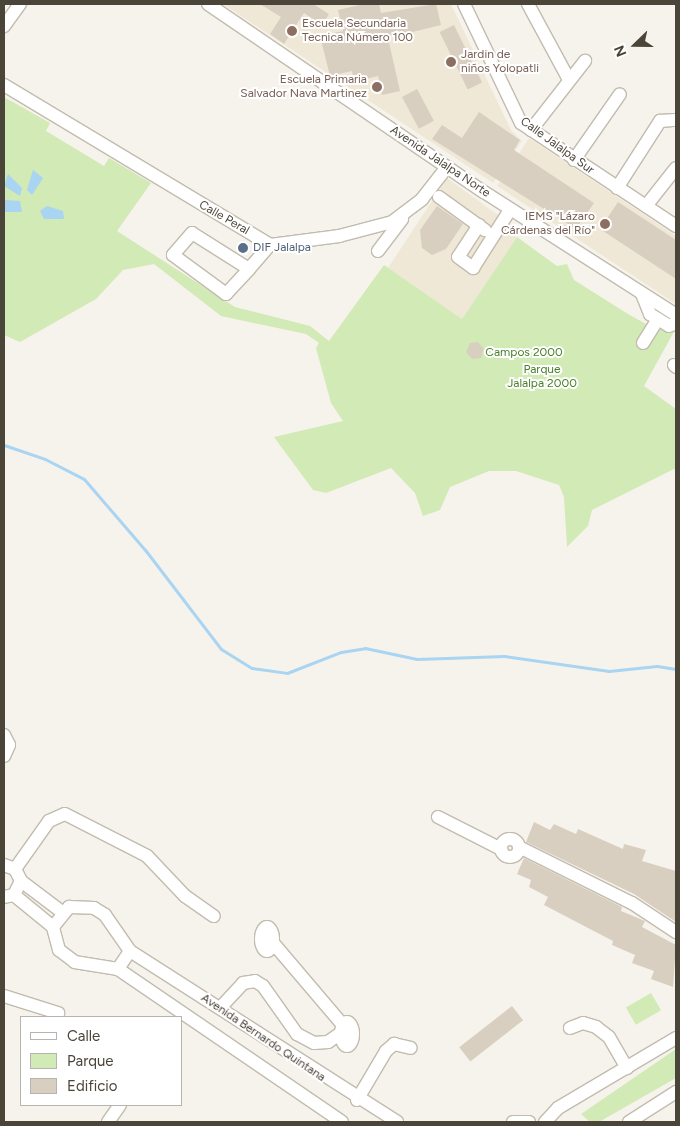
<!DOCTYPE html>
<html>
<head>
<meta charset="utf-8">
<style>
	body { margin:0 }
	#map { position:relative; width:680px; height:1126px; overflow:hidden; background:#f6f3ec; font-family:Figtree,sans-serif }
	div>[style] { position:absolute }
	.education>* { inset:0; background:#efe8d6 }
	.green>* { inset:0; background:#d2eab5; transform-origin:0 0 }
	.water>* { inset:0; background:#a9d4f2 }
	.stream>* { height:3px; margin:-1.5px; padding:0 1.5px; transform-origin:1.5px; border-radius:1.5px; background:#a9d4f2 }
	.building>* { inset:0; background:#d8cfc1; transform-origin:0 0 }
	.roads { filter:drop-shadow(1px 0 #c2bbae) drop-shadow(-1px 0 #c2bbae) drop-shadow(0 1px #c2bbae) drop-shadow(0 -1px #c2bbae) }
	.minor>* { height:12px; margin:-6px; padding:0 6px; transform-origin:6px; border-radius:6px; background:#fff }
	.minor>.ring { margin:-6px; padding:0; box-sizing:content-box; background:none; border:12px solid #fff; border-radius:50% }
	.dots>* { width:14px; height:14px; translate:-50% -50%; box-sizing:border-box; border:2px solid #fff; border-radius:50% }
	span { translate:-50% -50%; white-space:nowrap; text-align:center; line-height:1.15; -webkit-text-stroke:4px #fff; paint-order:stroke }
	.education-label { font-size:12px; color:#785e54 }
	.left { translate:0 -50%; text-align:left }
	.right { translate:-100% -50%; text-align:right }
	.street-label { font-size:12px; color:#4b4439 }
	.service-label { font-size:12px; color:#4e5e75 }
	.park-label { font-size:12px; color:#4a7f2a }
	.frame { position:absolute; inset:0; border:5px solid #4b4439; pointer-events:none }
	.legend { position:absolute; left:20px; top:1016px; width:162px; height:90px; box-sizing:border-box; background:#fff; border:1px solid #b7b4b0; margin:0; padding:6px 9px; list-style:none; font-size:15px; color:#4b4439 }
	.legend li { display:flex; align-items:center; gap:10px; height:25px }
	.legend b { width:25px; border:1px solid #b7b4b0 }
	.north { position:absolute; left:610px; top:20px; width:50px; height:50px; -webkit-text-stroke:4px #fff; paint-order:stroke; rotate:248deg; font-size:14px; font-weight:700; line-height:20px; text-align:center; color:#4b4439 }
	.north::after { content:''; display:block; margin:auto; width:18px; height:22px; background:#4b4439; clip-path:polygon(50% 0,100% 100%,50% 72%,0 100%) }
</style>
</head>
<body>
<div id="map">
	<div class="education">
		<div style="clip-path:polygon(223px 4px,451px 4px,511px 130px,522px 141px,493px 183px)"></div>
		<div style="clip-path:polygon(529px 138px,676px 236px,676px 304px,497px 186px)"></div>
		<div style="clip-path:polygon(447px 178px,498px 215px,499px 228px,517px 237px,462px 319px,388px 268px)"></div>
	</div>
	<div class="green">
		<div style="clip-path:polygon(4px 97px,50px 123px,46px 131px,104px 166px,109px 158px,151px 183px,117px 231px,235px 307px,310px 326px,329px 341px,384px 265px,462px 319px,517px 237px,557px 266px,567px 264px,574px 280px,628px 314px,655px 329px,659px 323px,676px 328px,644px 386px,676px 409px,676px 468px,592px 510px,588px 526px,567px 547px,564px 497px,559px 485px,516px 471px,489px 471px,450px 487px,440px 510px,423px 516px,415px 493px,391px 468px,326px 493px,313px 490px,274px 437px,343px 421px,331px 403px,316px 348px,319px 343px,306px 334px,221px 316px,154px 264px,123px 270px,96px 299px,20px 342px,4px 335px)"></div>
		<div style="left:651px;top:993px;width:20px;height:29px;rotate:60deg"></div>
		<div style="clip-path:polygon(676px 1049px,676px 1078px,599px 1122px,590px 1122px,581px 1114px)"></div>
	</div>
	<div class="water">
		<div style="clip-path:polygon(33px 170px,43px 178px,32px 195px,27px 190px)"></div>
		<div style="clip-path:polygon(8px 174px,22px 188px,20px 196px,4px 186px)"></div>
		<div style="clip-path:polygon(4px 200px,20px 201px,22px 212px,4px 212px)"></div>
		<div style="clip-path:polygon(47px 206px,63px 211px,64px 219px,44px 219px,40px 211px)"></div>
	</div>
	<div class="stream">
		<div style="left:4px;top:445px;width:43px;rotate:18.9deg"></div>
		<div style="left:45px;top:459px;width:44px;rotate:27.1deg"></div>
		<div style="left:84px;top:479px;width:95px;rotate:49.3deg"></div>
		<div style="left:146px;top:551px;width:123px;rotate:52.6deg"></div>
		<div style="left:221px;top:649px;width:36px;rotate:32deg"></div>
		<div style="left:252px;top:668px;width:35px;rotate:8deg"></div>
		<div style="left:287px;top:673px;width:58px;rotate:-21.3deg"></div>
		<div style="left:341px;top:652px;width:24px;rotate:-9deg"></div>
		<div style="left:365px;top:648px;width:53px;rotate:11.9deg"></div>
		<div style="left:417px;top:659px;width:87px;rotate:-2deg"></div>
		<div style="left:504px;top:656px;width:106px;rotate:8.1deg"></div>
		<div style="left:609px;top:671px;width:48px;rotate:-5.9deg"></div>
		<div style="left:657px;top:666px;width:19px;rotate:9deg"></div>
	</div>
	<div class="building">
		<div style="clip-path:polygon(260px 4px,313px 4px,329px 14px,322px 25px,304px 13px,284px 44px,270px 34px,281px 17px)"></div>
		<div style="clip-path:polygon(364px 4px,379px 4px,381px 13px,436px 4px,441px 25px,388px 38px,400px 91px,382px 95px,378px 76px,354px 82px,352px 71px,330px 76px,320px 36px,343px 31px,338px 10px)"></div>
		<div style="left:454px;top:25px;width:64px;height:16px;rotate:64deg"></div>
		<div style="left:417px;top:89px;width:36px;height:17px;rotate:62deg"></div>
		<div style="clip-path:polygon(479px 112px,520px 140px,514px 150px,594px 203px,576px 229px,432px 139px,442px 125px,462px 138px)"></div>
		<div style="clip-path:polygon(618px 202px,676px 240px,676px 279px,600px 229px)"></div>
		<div style="clip-path:polygon(437px 206px,463px 224px,446px 249px,432px 255px,422px 248px,420px 230px)"></div>
		<div style="clip-path:polygon(478px 342px,484px 349px,481px 358px,472px 359px,466px 352px,470px 343px)"></div>
		<div style="clip-path:polygon(534px 822px,550px 830px,554px 824px,576px 834px,578px 829px,623px 849px,624px 844px,646px 850px,642px 861px,676px 871px,676px 922px,634px 894px,526px 842px)"></div>
		<div style="clip-path:polygon(524px 858px,622px 907px,621px 911px,645px 921px,642px 927px,676px 945px,673px 987px,651px 979px,654px 971px,632px 963px,635px 955px,612px 945px,613px 941px,544px 905px,548px 897px,529px 887px,531px 880px,517px 874px)"></div>
		<div style="left:512px;top:1006px;width:18px;height:67px;rotate:52deg"></div>
	</div>
	<div class="roads">
		<div class="minor">
			<div style="left:208px;top:4px;width:334px;rotate:34.3deg"></div>
			<div style="left:484px;top:192px;width:228px;rotate:32.6deg"></div>
			<div style="left:464px;top:4px;width:132px;rotate:64.4deg"></div>
			<div style="left:521px;top:123px;width:186px;rotate:33.6deg"></div>
			<div style="left:528px;top:4px;width:84px;rotate:61.6deg"></div>
			<div style="left:4px;top:26px;width:27px;rotate:-54deg"></div>
			<div style="left:4px;top:85px;width:310px;rotate:31deg"></div>
			<div style="left:270px;top:245px;width:70px;rotate:-7.4deg"></div>
			<div style="left:339px;top:236px;width:55px;rotate:-14.8deg"></div>
			<div style="left:392px;top:222px;width:38px;rotate:-37deg"></div>
			<div style="left:422px;top:199px;width:41px;rotate:-52deg"></div>
			<div style="left:531px;top:130px;width:88px;rotate:-52deg"></div>
			<div style="left:574px;top:160px;width:80px;rotate:-55.1deg"></div>
			<div style="left:617px;top:188px;width:80px;rotate:-57.3deg"></div>
			<div style="left:660px;top:121px;width:16px;rotate:-4deg"></div>
			<div style="left:439px;top:197px;width:57px;rotate:35.7deg"></div>
			<div style="left:646px;top:206px;width:48px;rotate:-51.7deg"></div>
			<div style="left:479px;top:225px;width:38px;rotate:123deg"></div>
			<div style="left:458px;top:257px;width:19px;rotate:36deg"></div>
			<div style="left:473px;top:268px;width:69px;rotate:-57.5deg"></div>
			<div style="left:378px;top:251px;width:40px;rotate:-53deg"></div>
			<div style="left:249px;top:269px;width:67px;rotate:-147.7deg"></div>
			<div style="left:192px;top:233px;width:29px;rotate:131deg"></div>
			<div style="left:173px;top:255px;width:66px;rotate:36.3deg"></div>
			<div style="left:226px;top:294px;width:34px;rotate:-47deg"></div>
			<div style="left:249px;top:269px;width:32px;rotate:-49deg"></div>
			<div style="left:642px;top:294px;width:22px;rotate:68deg"></div>
			<div style="left:650px;top:314px;width:22px;rotate:32deg"></div>
			<div style="left:669px;top:326px;width:8px;rotate:-23deg"></div>
			<div style="left:643px;top:343px;width:28px;rotate:-58deg"></div>
			<div style="left:674px;top:365px;width:3px;rotate:45deg"></div>
			<div style="left:4px;top:735px;width:11px;rotate:63deg"></div>
			<div style="left:9px;top:745px;width:12px;rotate:114deg"></div>
			<div style="left:438px;top:817px;width:71px;rotate:26.9deg"></div>
			<div class="ring" style="left:501px;top:839px;width:6px;height:6px"></div>
			<div style="left:519px;top:847px;width:126px;rotate:26.4deg"></div>
			<div style="left:632px;top:903px;width:53px;rotate:33.4deg"></div>
			<div style="left:4px;top:865px;width:12px;rotate:20deg"></div>
			<div style="left:15px;top:869px;width:13px;rotate:63deg"></div>
			<div style="left:21px;top:881px;width:16px;rotate:117deg"></div>
			<div style="left:14px;top:895px;width:10px;rotate:169deg"></div>
			<div style="left:15px;top:869px;width:59px;rotate:-54.7deg"></div>
			<div style="left:49px;top:821px;width:17px;rotate:-24deg"></div>
			<div style="left:65px;top:814px;width:92px;rotate:27.1deg"></div>
			<div style="left:147px;top:856px;width:55px;rotate:46.5deg"></div>
			<div style="left:185px;top:896px;width:35px;rotate:35deg"></div>
			<div style="left:21px;top:881px;width:51px;rotate:37.1deg"></div>
			<div style="left:14px;top:895px;width:50px;rotate:39.4deg"></div>
			<div class="ring" style="left:261px;top:927px;width:-2px;height:-2px"></div>
			<div style="left:268px;top:937px;width:114px;rotate:49.6deg"></div>
			<div style="left:130px;top:951px;width:22px;rotate:124deg"></div>
			<div style="left:118px;top:969px;width:44px;rotate:-170.8deg"></div>
			<div style="left:75px;top:962px;width:20px;rotate:-143deg"></div>
			<div style="left:59px;top:950px;width:24px;rotate:-105deg"></div>
			<div style="left:53px;top:927px;width:26px;rotate:-51deg"></div>
			<div style="left:69px;top:907px;width:25px;rotate:2deg"></div>
			<div style="left:94px;top:908px;width:13px;rotate:32deg"></div>
			<div style="left:105px;top:915px;width:44px;rotate:55.2deg"></div>
			<div style="left:130px;top:951px;width:317px;rotate:32.6deg"></div>
			<div style="left:118px;top:969px;width:271px;rotate:34.3deg"></div>
			<div style="left:4px;top:996px;width:57px;rotate:17.5deg"></div>
			<div style="left:220px;top:1008px;width:34px;rotate:-47deg"></div>
			<div style="left:243px;top:983px;width:12px;rotate:-9deg"></div>
			<div style="left:255px;top:981px;width:9px;rotate:32deg"></div>
			<div style="left:263px;top:986px;width:59px;rotate:54.7deg"></div>
			<div style="left:297px;top:1034px;width:19px;rotate:28deg"></div>
			<div style="left:314px;top:1043px;width:14px;rotate:-4deg"></div>
			<div style="left:328px;top:1042px;width:19px;rotate:-35deg"></div>
			<div class="ring" style="left:340.5px;top:1021.5px;width:-1px;height:-1px"></div>
			<div style="left:570px;top:1028px;width:14px;rotate:-21deg"></div>
			<div style="left:583px;top:1023px;width:14px;rotate:17deg"></div>
			<div style="left:596px;top:1027px;width:16px;rotate:38deg"></div>
			<div style="left:609px;top:1037px;width:36px;rotate:60deg"></div>
			<div style="left:357px;top:1100px;width:57px;rotate:-59.4deg"></div>
			<div style="left:386px;top:1051px;width:11px;rotate:-41deg"></div>
			<div style="left:394px;top:1044px;width:17px;rotate:13deg"></div>
			<div style="left:108px;top:1122px;width:21px;rotate:-55deg"></div>
			<div style="left:513px;top:1122px;width:16px"></div>
			<div style="left:545px;top:1122px;width:19px;rotate:-47deg"></div>
			<div style="left:558px;top:1108px;width:137px;rotate:-30.7deg"></div>
			<div style="left:629px;top:1122px;width:56px;rotate:-32.6deg"></div>
		</div>
	</div>
	<div class="dots">
		<div style="left:292px;top:31px;background:#8d6e63"></div>
		<div style="left:451px;top:62px;background:#8d6e63"></div>
		<div style="left:377px;top:87px;background:#8d6e63"></div>
		<div style="left:605px;top:224px;background:#8d6e63"></div>
		<div style="left:243px;top:248px;background:#5c6f8a"></div>
	</div>
	<div class="education-label">
		<span class="left" style="left:302px;top:31px">Escuela Secundaria<br>Tecnica Número 100</span>
		<span class="left" style="left:461px;top:62px">Jardin de<br>niños Yolopatli</span>
		<span class="right" style="left:367px;top:87px">Escuela Primaria<br>Salvador Nava Martinez</span>
		<span class="right" style="left:595px;top:224px">IEMS "Lázaro<br>Cárdenas del Río"</span>
	</div>
	<div class="street-label">
		<span style="left:557px;top:146px;rotate:36deg">Calle Jalalpa Sur</span>
		<span style="left:440px;top:162px;rotate:34deg">Avenida Jalalpa Norte</span>
		<span style="left:224px;top:218px;rotate:30deg">Calle Peral</span>
		<span style="left:263px;top:1038px;rotate:34deg">Avenida Bernardo Quintana</span>
	</div>
	<div class="service-label">
		<span class="left" style="left:253px;top:248px">DIF Jalalpa</span>
	</div>
	<div class="park-label">
		<span style="left:524px;top:353px">Campos 2000</span>
		<span style="left:542px;top:377px">Parque<br>Jalalpa 2000</span>
	</div>
	<div class="frame"></div>
	<ul class="legend">
	<li><b style="height:6px;background:#fff"></b>Calle</li>
	<li><b style="height:14px;background:#d2eab5"></b>Parque</li>
	<li><b style="height:14px;background:#d8cfc1"></b>Edificio</li>
	</ul>
	<div class="north">N</div>
</div>
</body>
</html>
